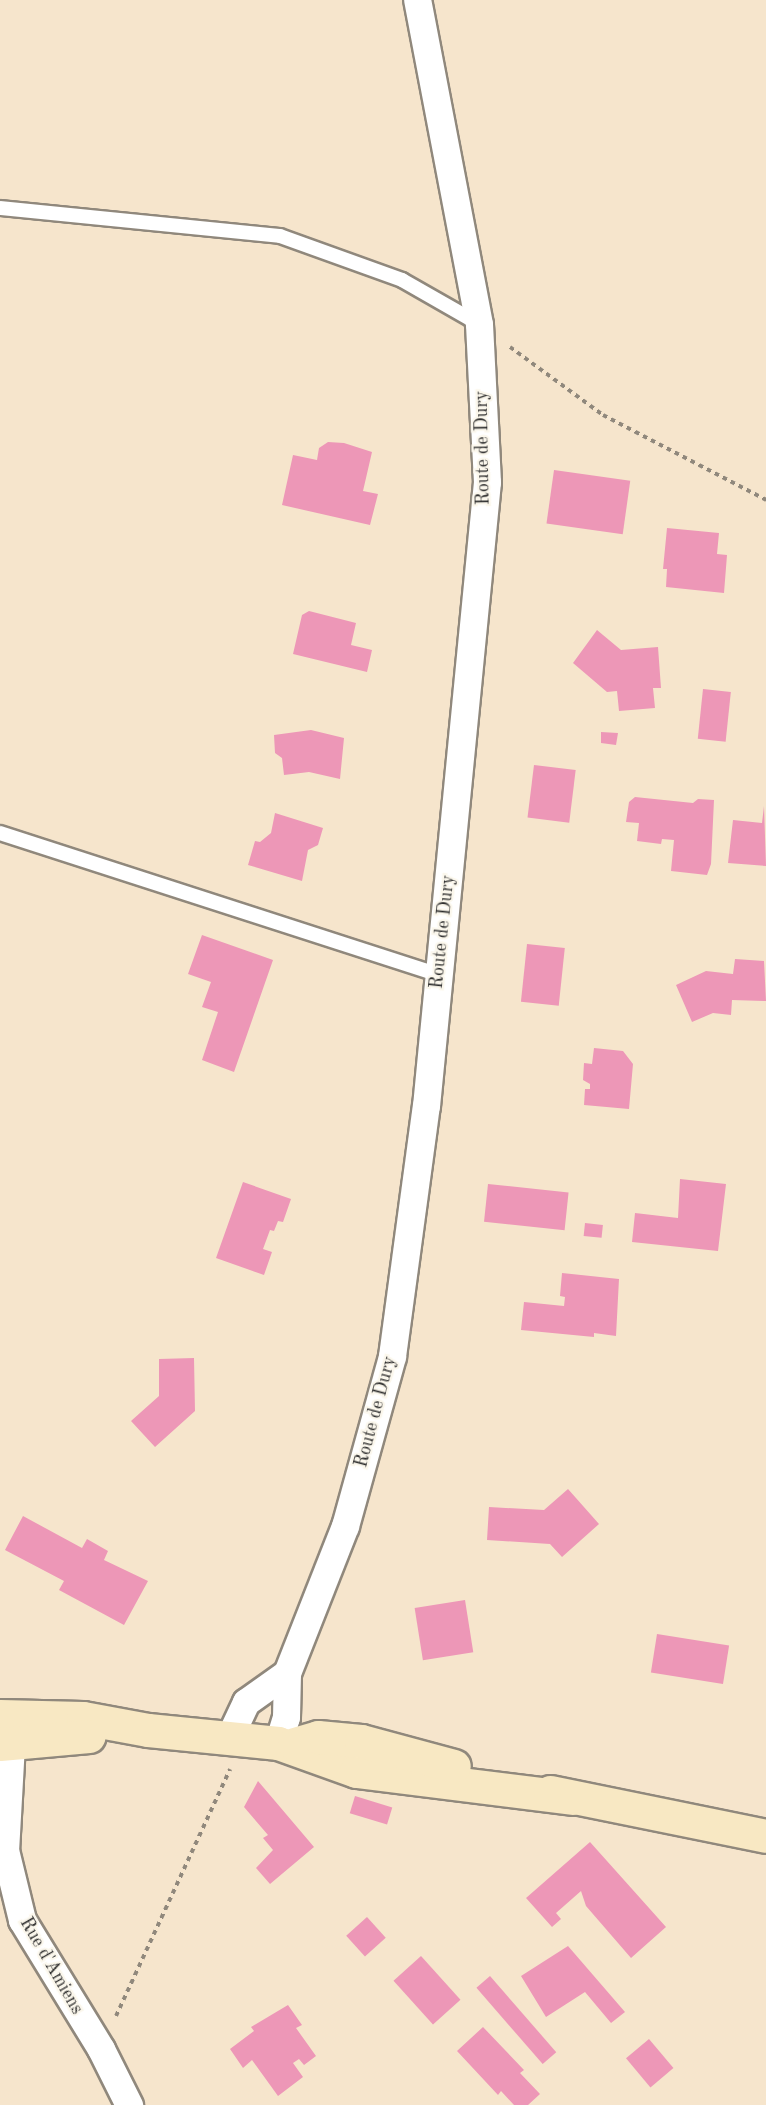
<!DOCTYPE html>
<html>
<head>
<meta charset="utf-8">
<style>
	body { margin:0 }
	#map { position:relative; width:766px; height:2105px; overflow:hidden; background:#f6e5cc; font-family:"Old Standard TT",serif }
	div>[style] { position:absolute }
	.building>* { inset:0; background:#ed97b7; transform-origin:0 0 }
	.path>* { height:4px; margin-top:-2px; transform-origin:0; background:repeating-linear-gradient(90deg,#90887c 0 4.5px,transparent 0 9px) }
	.roads { filter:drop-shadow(2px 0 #90887c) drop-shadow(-2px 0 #90887c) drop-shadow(0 2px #90887c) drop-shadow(0 -2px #90887c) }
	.service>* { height:14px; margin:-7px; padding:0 7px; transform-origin:7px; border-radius:7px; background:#fff }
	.minor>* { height:27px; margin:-13.5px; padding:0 13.5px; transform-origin:13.5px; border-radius:13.5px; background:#fff }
	.secondary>* { height:33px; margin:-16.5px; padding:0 16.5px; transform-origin:16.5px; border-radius:16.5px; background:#f8e8c3 }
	span { translate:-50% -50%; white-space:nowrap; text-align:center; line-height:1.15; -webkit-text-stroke:4.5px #fbf7ec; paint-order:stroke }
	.street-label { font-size:18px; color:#2b2b2b }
</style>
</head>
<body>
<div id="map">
	<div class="building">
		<div style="clip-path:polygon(328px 442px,344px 443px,372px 452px,363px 491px,378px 494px,370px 525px,282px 505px,293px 455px,317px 460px,319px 448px)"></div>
		<div style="left:554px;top:470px;width:77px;height:54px;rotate:8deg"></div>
		<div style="clip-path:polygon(667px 528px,719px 533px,717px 554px,727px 555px,724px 593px,666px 587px,667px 569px,663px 569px)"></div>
		<div style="clip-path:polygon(309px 611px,356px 623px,351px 645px,372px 650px,367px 672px,293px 654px,302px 615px)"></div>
		<div style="clip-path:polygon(597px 630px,621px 650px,658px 647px,661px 688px,653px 688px,655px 708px,619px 711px,617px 691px,607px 692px,573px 663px)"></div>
		<div style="left:703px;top:689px;width:28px;height:50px;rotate:6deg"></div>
		<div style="clip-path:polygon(311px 730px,344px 738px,340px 779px,309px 772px,284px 775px,282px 758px,275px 753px,274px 735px)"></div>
		<div style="clip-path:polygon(601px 732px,618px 733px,616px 745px,601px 743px)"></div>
		<div style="left:534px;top:765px;width:42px;height:53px;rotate:7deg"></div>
		<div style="clip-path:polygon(635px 797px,693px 803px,698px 799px,714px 800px,711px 864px,707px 875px,671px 871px,674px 840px,662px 839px,661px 844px,637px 841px,639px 823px,626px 822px,629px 802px)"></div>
		<div style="clip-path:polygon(764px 806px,766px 866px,728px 863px,733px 820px,762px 823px)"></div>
		<div style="clip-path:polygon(275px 813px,323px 828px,318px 845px,308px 850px,302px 881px,248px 865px,255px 841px,260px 842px,271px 833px)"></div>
		<div style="clip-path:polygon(202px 935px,273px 960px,234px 1072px,202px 1060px,218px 1012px,202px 1007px,211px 982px,188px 974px)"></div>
		<div style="left:527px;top:944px;width:38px;height:58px;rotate:6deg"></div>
		<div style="clip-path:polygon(735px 959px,764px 961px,766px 1001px,732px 1000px,731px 1015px,713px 1013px,692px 1022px,676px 985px,706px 971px,733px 974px)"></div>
		<div style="clip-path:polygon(594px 1048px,623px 1051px,633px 1064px,629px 1109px,584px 1105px,585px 1089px,590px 1089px,590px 1084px,583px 1080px,584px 1063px,592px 1064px)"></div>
		<div style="clip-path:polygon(680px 1179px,726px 1184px,718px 1251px,632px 1242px,635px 1213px,678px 1218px)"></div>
		<div style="clip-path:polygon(243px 1182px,291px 1199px,283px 1222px,278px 1221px,274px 1231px,270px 1230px,263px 1249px,272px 1252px,264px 1275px,216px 1258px)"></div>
		<div style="left:488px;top:1184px;width:81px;height:38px;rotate:6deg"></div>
		<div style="left:585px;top:1223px;width:18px;height:13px;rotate:6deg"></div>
		<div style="clip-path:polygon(562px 1273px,619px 1279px,616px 1336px,594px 1333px,594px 1337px,521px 1330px,524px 1302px,564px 1306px,565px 1297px,560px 1296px)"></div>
		<div style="clip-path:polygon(194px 1358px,195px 1411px,155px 1447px,131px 1421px,159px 1396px,159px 1359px)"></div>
		<div style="clip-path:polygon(568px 1489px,599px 1524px,562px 1557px,550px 1544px,487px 1540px,489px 1507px,544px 1510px)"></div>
		<div style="clip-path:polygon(23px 1516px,82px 1548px,87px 1539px,108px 1551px,104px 1560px,148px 1581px,124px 1625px,59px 1590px,64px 1581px,5px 1550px)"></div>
		<div style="left:465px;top:1600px;width:53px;height:51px;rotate:81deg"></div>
		<div style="left:657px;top:1634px;width:73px;height:39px;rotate:9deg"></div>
		<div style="clip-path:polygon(258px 1781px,314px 1847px,270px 1884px,256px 1868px,273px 1850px,263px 1838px,268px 1835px,244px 1807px)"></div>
		<div style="left:355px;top:1796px;width:39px;height:18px;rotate:17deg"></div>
		<div style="clip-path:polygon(590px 1842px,666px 1927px,631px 1958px,586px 1906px,581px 1891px,556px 1913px,561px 1919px,552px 1927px,526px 1898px)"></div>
		<div style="left:367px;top:1917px;width:28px;height:28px;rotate:48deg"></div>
		<div style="clip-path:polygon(568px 1946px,625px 2012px,611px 2023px,585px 1992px,546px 2017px,521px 1976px)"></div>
		<div style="left:421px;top:1956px;width:59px;height:37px;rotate:48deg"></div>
		<div style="left:490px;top:1976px;width:101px;height:18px;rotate:49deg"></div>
		<div style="clip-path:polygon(288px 2005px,302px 2025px,296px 2028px,316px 2056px,304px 2065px,299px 2059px,293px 2063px,303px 2077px,278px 2096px,252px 2060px,243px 2068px,230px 2049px,254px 2031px,251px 2027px)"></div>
		<div style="clip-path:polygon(483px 2027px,524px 2070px,520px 2073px,540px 2094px,528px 2105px,514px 2105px,501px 2091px,498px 2095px,457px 2051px)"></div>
		<div style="left:649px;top:2039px;width:38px;height:30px;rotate:50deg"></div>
	</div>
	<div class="path">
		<div style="left:510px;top:347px;width:115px;rotate:36.2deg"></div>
		<div style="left:603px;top:415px;width:184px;rotate:27.5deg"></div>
		<div style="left:116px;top:2016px;width:272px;rotate:-65.2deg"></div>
	</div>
	<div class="roads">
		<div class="service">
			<div style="left:0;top:208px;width:281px;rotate:5.7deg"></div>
			<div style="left:280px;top:236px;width:130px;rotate:19.8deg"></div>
			<div style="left:402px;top:280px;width:89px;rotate:29.7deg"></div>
			<div style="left:0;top:833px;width:461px;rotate:17.9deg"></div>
		</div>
		<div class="minor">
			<div style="left:228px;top:1740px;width:42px;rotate:-64.7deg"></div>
			<div style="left:246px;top:1702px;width:50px;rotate:-35.3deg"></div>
			<div style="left:278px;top:1743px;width:27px;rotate:-73deg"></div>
			<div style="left:286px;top:1717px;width:44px;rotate:-88.7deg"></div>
			<div style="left:287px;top:1673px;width:158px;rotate:-68.5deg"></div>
			<div style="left:345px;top:1526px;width:176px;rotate:-74.5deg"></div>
			<div style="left:392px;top:1356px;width:252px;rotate:-82.3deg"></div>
			<div style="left:426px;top:1106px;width:627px;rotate:-84.42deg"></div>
			<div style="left:487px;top:482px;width:158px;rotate:-92.9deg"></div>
			<div style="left:479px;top:324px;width:330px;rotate:-100.8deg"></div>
			<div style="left:11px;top:1744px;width:106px;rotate:93.2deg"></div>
			<div style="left:5px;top:1850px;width:72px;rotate:76.3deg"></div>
			<div style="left:22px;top:1920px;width:151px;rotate:58.5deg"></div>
			<div style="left:101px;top:2049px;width:63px;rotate:63.4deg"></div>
		</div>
		<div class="secondary">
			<div style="left:0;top:1716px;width:83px;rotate:1.4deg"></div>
			<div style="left:83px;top:1718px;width:66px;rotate:10.5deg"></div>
			<div style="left:148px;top:1730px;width:131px;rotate:5.7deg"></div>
			<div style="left:278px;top:1743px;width:83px;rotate:19.7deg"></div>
			<div style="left:356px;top:1771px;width:218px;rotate:7.1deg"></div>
			<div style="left:0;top:1744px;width:89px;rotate:-5.1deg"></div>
			<div style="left:294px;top:1744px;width:25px;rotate:-16deg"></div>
			<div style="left:318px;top:1737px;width:43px;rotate:5.3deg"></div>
			<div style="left:361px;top:1741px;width:96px;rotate:15deg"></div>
			<div style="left:550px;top:1792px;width:220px;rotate:11.5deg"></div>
		</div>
	</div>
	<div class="street-label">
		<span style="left:483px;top:448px;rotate:-91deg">Route de Dury</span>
		<span style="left:443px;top:932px;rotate:-84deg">Route de Dury</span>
		<span style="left:376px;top:1412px;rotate:-75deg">Route de Dury</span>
		<span style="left:51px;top:1966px;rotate:60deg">Rue d'Amiens</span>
	</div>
</div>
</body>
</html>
